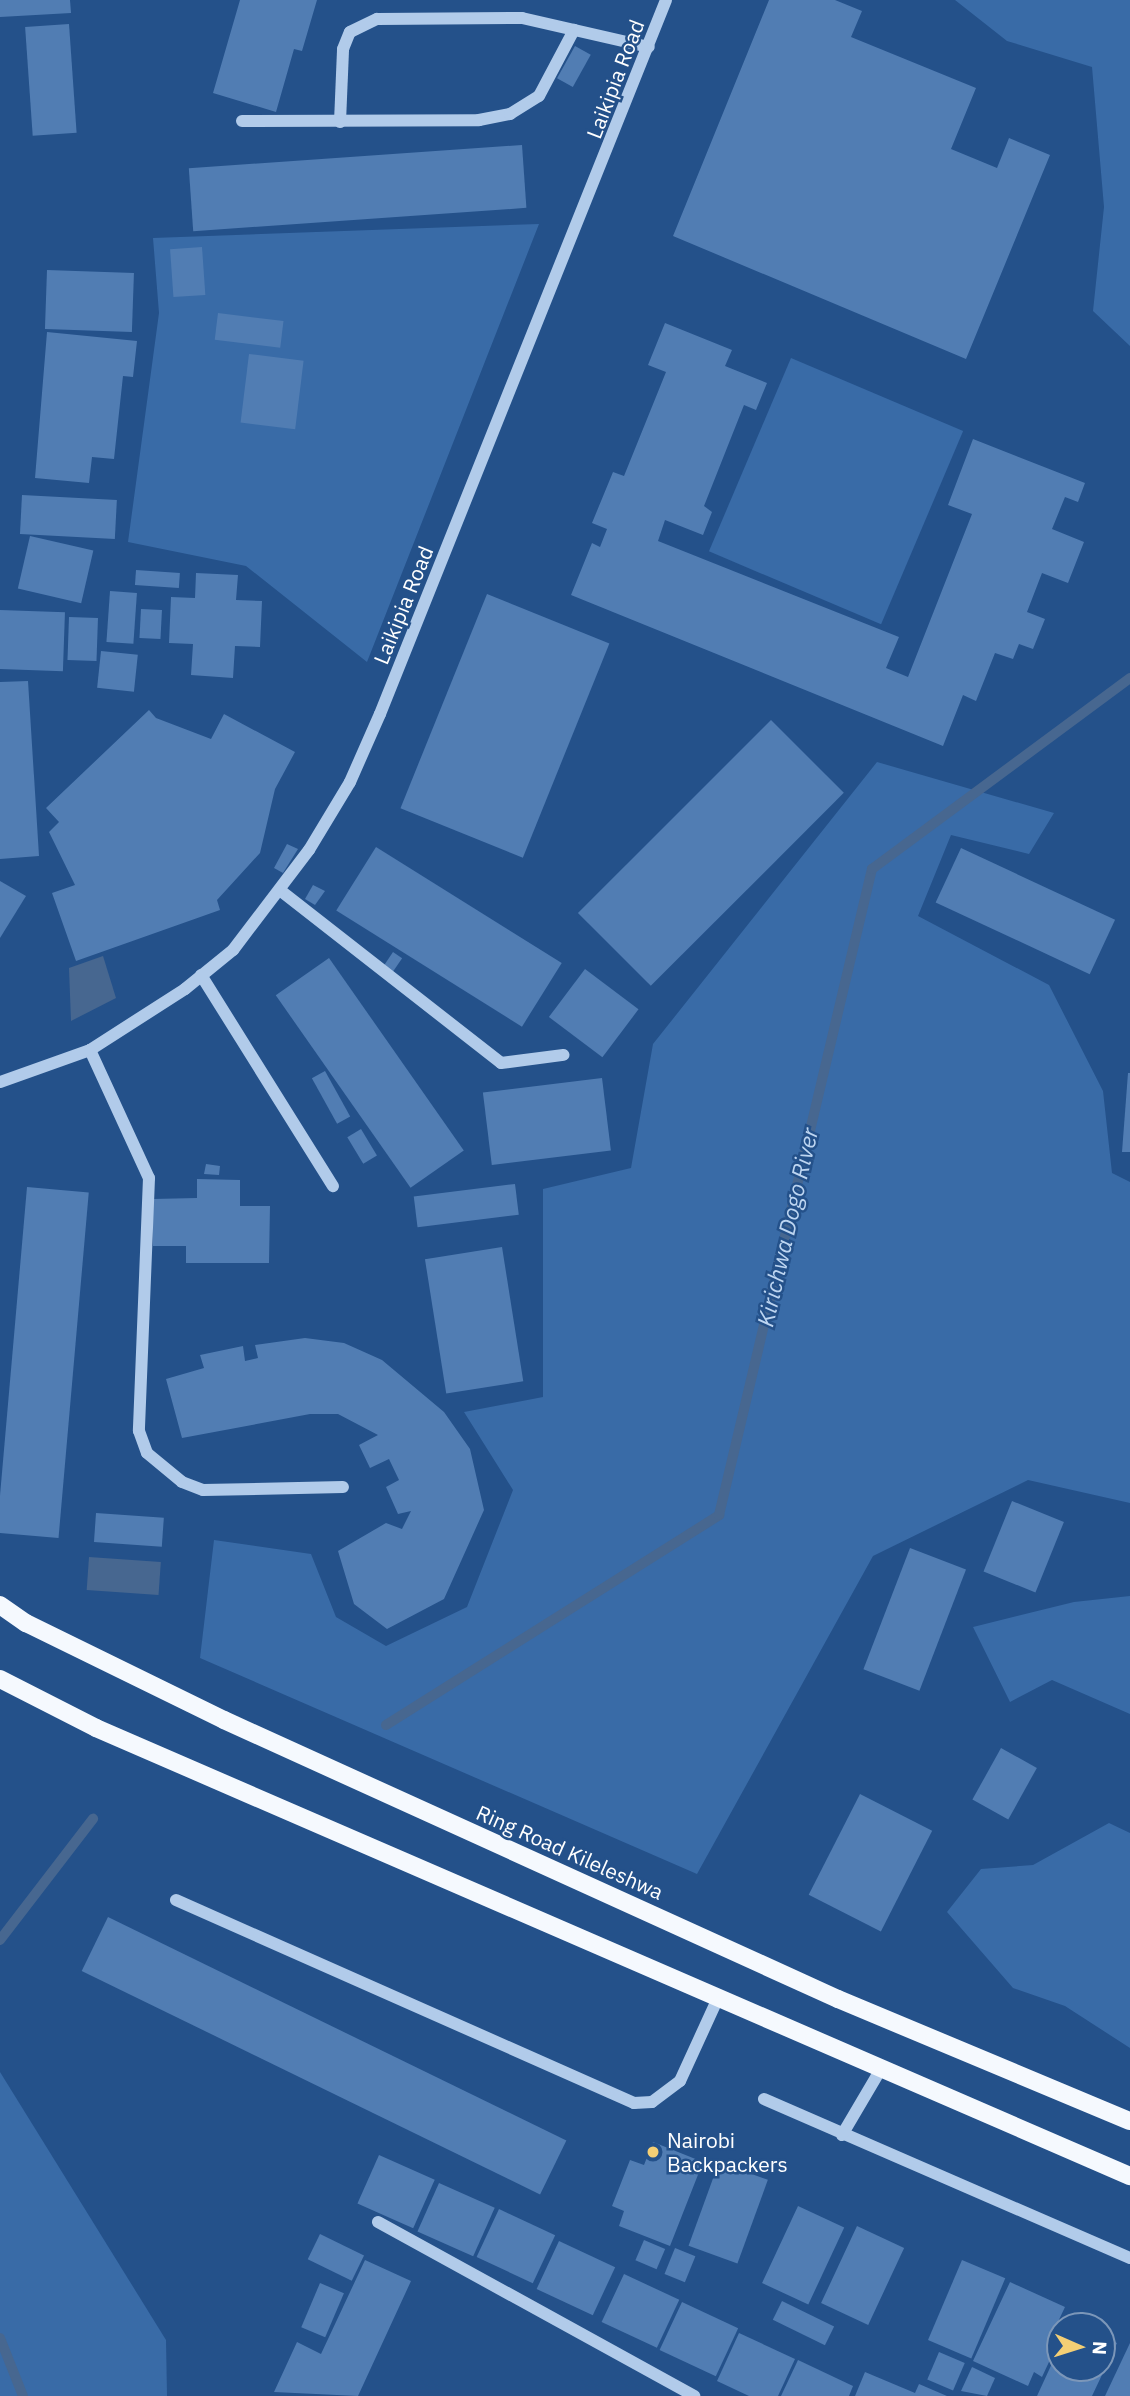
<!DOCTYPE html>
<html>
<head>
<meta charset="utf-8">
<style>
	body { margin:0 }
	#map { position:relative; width:1130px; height:2396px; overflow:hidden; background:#24518a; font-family:"IBM Plex Sans",sans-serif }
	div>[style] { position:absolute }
	.green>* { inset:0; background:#396ba7; transform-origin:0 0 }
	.water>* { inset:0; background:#476790; transform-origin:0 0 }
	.stream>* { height:10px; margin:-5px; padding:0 5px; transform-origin:5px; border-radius:5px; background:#476790 }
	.building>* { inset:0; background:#517db3; transform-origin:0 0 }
	.minor>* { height:12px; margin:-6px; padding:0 6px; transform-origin:6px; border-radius:6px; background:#b1cbea }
	.major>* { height:18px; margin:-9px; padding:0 9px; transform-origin:9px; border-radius:9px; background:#f5f9fe }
	.dots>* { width:19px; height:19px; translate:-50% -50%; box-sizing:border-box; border:4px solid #24518a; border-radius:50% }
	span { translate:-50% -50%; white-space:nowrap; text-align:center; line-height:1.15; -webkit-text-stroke:5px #24518a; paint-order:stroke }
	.street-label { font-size:21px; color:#fff }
	.poi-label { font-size:21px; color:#fff }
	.left { translate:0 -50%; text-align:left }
	.water-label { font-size:23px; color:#bdd5f1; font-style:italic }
	.north { position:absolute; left:1046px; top:2312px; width:70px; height:70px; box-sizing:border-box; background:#24518a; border:2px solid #7c97b9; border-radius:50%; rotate:93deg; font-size:19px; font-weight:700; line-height:28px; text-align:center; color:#fff }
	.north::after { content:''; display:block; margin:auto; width:24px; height:32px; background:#f4cf75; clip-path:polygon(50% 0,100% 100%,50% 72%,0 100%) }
</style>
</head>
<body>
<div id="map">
	<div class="green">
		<div style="clip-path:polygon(955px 0,1130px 0,1130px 346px,1093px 311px,1104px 207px,1092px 67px,1007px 41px)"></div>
		<div style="clip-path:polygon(539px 224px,367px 662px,246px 566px,128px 542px,159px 313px,153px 238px)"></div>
		<div style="left:791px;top:358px;width:187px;height:210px;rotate:23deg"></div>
		<div style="clip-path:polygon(877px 762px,1054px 813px,1029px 854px,951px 835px,918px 916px,1049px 985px,1103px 1091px,1112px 1173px,1130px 1182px,1130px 1503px,1028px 1480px,873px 1556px,697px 1874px,200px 1658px,214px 1540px,311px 1554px,336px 1617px,386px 1646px,467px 1607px,513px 1490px,464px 1412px,543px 1397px,543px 1189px,631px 1168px,653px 1044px)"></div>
		<div style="clip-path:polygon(1130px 1596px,1130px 1714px,1052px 1680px,1010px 1702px,973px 1627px,1074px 1602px)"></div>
		<div style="clip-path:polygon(1109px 1823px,1130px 1833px,1130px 2048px,1065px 2006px,1013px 1988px,947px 1912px,981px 1869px,1033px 1865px)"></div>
		<div style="clip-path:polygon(0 2072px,166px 2340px,167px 2396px,0 2396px)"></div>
	</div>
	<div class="water">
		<div style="clip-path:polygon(103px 956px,116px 998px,71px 1021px,69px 968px)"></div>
		<div style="left:89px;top:1557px;width:72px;height:33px;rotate:4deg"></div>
	</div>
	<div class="stream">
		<div style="left:386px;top:1725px;width:394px;rotate:-32.2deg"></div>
		<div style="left:719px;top:1515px;width:664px;rotate:-76.68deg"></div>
		<div style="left:872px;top:869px;width:321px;rotate:-36.5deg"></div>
		<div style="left:0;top:1940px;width:153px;rotate:-52.5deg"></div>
		<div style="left:0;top:2338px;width:62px;rotate:68.4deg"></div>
	</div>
	<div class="building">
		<div style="clip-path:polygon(0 0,70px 0,71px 13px,0 17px)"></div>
		<div style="clip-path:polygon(240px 0,317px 0,302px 51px,294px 49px,276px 112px,213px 93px)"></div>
		<div style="clip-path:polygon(769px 0,835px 0,862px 11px,851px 37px,976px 88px,951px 149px,997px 168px,1009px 138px,1050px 155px,966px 359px,673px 236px)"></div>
		<div style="left:69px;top:24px;width:109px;height:44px;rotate:86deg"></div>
		<div style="left:575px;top:46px;width:18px;height:37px;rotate:29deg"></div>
		<div style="left:522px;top:145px;width:63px;height:334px;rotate:86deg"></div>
		<div style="left:202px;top:247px;width:48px;height:32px;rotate:86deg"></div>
		<div style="left:47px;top:270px;width:87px;height:59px;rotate:2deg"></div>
		<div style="left:218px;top:313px;width:66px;height:27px;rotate:7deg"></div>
		<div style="clip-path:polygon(665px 323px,732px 350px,725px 366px,767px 383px,756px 410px,744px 405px,704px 506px,712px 512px,703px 535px,665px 520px,658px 541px,899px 637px,886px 668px,908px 677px,972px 514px,948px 505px,973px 439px,1085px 483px,1078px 502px,1065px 497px,1052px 529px,1084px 542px,1068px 583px,1042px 573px,1027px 612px,1045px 619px,1033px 649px,1019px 644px,1013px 659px,995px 653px,976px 701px,963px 695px,943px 746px,571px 595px,592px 543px,600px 547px,607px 529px,592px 523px,613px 472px,624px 476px,666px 372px,648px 365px)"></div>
		<div style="clip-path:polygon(47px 332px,137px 341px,133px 377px,123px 376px,114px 459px,92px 457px,89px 483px,35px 478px)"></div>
		<div style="left:249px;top:354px;width:55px;height:69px;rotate:7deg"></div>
		<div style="left:22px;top:495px;width:95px;height:39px;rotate:3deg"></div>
		<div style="left:30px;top:536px;width:65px;height:54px;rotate:13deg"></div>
		<div style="left:136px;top:570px;width:44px;height:15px;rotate:4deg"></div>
		<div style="clip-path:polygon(196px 573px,238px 575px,236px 600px,262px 601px,260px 647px,235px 646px,233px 678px,191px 675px,193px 644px,169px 643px,171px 597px,195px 598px)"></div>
		<div style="left:110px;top:591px;width:27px;height:51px;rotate:4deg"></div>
		<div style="left:487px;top:594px;width:132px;height:231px;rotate:22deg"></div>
		<div style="left:141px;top:609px;width:21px;height:29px;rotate:3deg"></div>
		<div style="left:0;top:610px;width:65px;height:59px;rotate:2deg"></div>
		<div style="left:69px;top:617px;width:29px;height:43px;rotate:2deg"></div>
		<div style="left:101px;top:651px;width:37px;height:37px;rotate:6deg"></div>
		<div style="clip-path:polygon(28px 681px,39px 856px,0 859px,0 682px)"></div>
		<div style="clip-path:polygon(149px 710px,156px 718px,211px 739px,224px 714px,295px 752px,275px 789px,260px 853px,217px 900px,220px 910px,76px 961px,52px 893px,75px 885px,49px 832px,59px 822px,46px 808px)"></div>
		<div style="left:771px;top:720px;width:103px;height:273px;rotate:45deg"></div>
		<div style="clip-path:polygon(287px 844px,298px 849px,283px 873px,274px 868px)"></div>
		<div style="left:376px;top:847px;width:219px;height:75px;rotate:32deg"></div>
		<div style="left:961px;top:848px;width:170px;height:60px;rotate:25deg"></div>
		<div style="clip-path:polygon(0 881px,26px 896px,0 938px)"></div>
		<div style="clip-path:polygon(313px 885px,325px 891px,315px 905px,305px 899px)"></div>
		<div style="left:393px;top:952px;width:11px;height:18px;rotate:34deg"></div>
		<div style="left:329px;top:958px;width:235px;height:65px;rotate:55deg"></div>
		<div style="left:585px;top:969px;width:67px;height:60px;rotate:37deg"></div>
		<div style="left:325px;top:1071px;width:52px;height:15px;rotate:61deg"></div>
		<div style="clip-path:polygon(1128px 1073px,1130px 1073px,1130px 1152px,1122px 1152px)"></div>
		<div style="left:602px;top:1078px;width:73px;height:120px;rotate:83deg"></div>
		<div style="left:361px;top:1129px;width:31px;height:16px;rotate:59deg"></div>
		<div style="clip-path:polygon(206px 1164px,220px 1166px,219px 1175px,204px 1174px)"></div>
		<div style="clip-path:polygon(197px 1179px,240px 1180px,240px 1206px,270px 1206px,269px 1263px,186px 1263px,186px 1246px,153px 1246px,153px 1199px,197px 1198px)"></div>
		<div style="left:515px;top:1184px;width:31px;height:102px;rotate:83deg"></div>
		<div style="left:27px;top:1187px;width:62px;height:347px;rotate:5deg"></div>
		<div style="left:502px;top:1247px;width:136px;height:78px;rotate:81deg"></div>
		<div style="clip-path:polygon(305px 1338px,344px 1343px,382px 1360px,444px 1412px,470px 1449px,484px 1510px,444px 1599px,387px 1629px,354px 1604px,338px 1551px,386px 1523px,402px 1529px,411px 1511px,398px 1514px,386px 1487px,399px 1480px,389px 1459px,370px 1468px,359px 1445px,378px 1435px,338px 1414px,310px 1414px,182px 1438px,166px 1379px,204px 1368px,200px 1355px,243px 1346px,245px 1361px,258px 1358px,255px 1345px)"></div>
		<div style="left:1012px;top:1501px;width:56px;height:76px;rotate:22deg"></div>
		<div style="left:96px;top:1513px;width:68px;height:29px;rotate:4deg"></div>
		<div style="left:910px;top:1548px;width:60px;height:130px;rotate:21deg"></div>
		<div style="left:1001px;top:1748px;width:41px;height:59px;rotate:29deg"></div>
		<div style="left:860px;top:1794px;width:81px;height:113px;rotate:27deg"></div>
		<div style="left:108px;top:1917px;width:510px;height:60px;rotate:26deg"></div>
		<div style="clip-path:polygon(653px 2142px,703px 2162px,670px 2246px,619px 2226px,624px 2211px,612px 2206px,630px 2160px,644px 2165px)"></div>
		<div style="left:379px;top:2155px;width:61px;height:53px;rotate:24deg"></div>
		<div style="left:719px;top:2162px;width:52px;height:89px;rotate:20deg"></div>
		<div style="left:439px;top:2183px;width:61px;height:53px;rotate:24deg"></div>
		<div style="left:798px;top:2206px;width:51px;height:85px;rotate:25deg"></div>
		<div style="left:499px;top:2209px;width:62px;height:53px;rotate:25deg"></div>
		<div style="left:857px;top:2226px;width:52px;height:85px;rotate:25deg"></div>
		<div style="left:320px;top:2234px;width:49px;height:28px;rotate:26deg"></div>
		<div style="left:644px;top:2240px;width:23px;height:22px;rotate:23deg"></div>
		<div style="left:559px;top:2241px;width:62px;height:53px;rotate:25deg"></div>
		<div style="left:675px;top:2248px;width:22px;height:28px;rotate:22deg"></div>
		<div style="clip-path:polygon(365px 2260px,411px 2281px,358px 2396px,274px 2392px,297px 2342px,321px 2354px)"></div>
		<div style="left:962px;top:2260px;width:47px;height:87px;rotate:23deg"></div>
		<div style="left:624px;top:2274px;width:61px;height:53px;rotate:25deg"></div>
		<div style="clip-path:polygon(1010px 2282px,1065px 2307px,1047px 2345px,1055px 2349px,1042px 2377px,1034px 2372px,1028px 2386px,973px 2361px)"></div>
		<div style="left:320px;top:2283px;width:26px;height:48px;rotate:23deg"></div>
		<div style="left:782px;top:2301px;width:58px;height:21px;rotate:26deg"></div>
		<div style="left:682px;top:2302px;width:62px;height:53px;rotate:25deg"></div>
		<div style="clip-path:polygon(739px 2333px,795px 2359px,778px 2396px,749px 2396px,717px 2381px)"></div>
		<div style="clip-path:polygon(1102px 2336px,1117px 2343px,1092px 2396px,1037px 2396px,1060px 2346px,1060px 2368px,1102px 2368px)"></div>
		<div style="clip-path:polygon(1130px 2343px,1130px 2396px,1105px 2396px)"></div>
		<div style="left:939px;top:2352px;width:28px;height:30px;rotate:23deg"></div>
		<div style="clip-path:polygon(798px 2360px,853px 2386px,849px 2396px,781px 2396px)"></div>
		<div style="clip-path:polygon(972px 2367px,995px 2378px,987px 2396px,961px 2391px)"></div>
		<div style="clip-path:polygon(865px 2372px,915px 2393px,919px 2384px,947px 2396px,855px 2396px)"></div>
	</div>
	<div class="minor">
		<div style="left:242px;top:121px;width:237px;rotate:-0.2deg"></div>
		<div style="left:479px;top:120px;width:32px;rotate:-11deg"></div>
		<div style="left:510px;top:114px;width:34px;rotate:-32deg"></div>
		<div style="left:539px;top:96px;width:75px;rotate:-62.1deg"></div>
		<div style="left:340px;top:122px;width:73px;rotate:-87.6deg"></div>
		<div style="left:343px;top:49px;width:18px;rotate:-68deg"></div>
		<div style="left:350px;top:32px;width:30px;rotate:-26deg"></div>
		<div style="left:377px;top:19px;width:145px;rotate:-0.4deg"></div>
		<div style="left:522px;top:18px;width:130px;rotate:12.9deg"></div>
		<div style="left:281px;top:891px;width:279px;rotate:38deg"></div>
		<div style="left:501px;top:1063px;width:63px;rotate:-7.4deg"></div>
		<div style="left:201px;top:975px;width:249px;rotate:58deg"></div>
		<div style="left:90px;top:1050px;width:141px;rotate:65.3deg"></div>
		<div style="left:149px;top:1178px;width:253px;rotate:92.3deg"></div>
		<div style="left:139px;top:1431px;width:23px;rotate:70deg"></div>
		<div style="left:147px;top:1453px;width:45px;rotate:39.6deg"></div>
		<div style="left:182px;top:1482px;width:22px;rotate:21deg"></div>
		<div style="left:203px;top:1490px;width:140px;rotate:-1.2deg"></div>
		<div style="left:0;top:1082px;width:96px;rotate:-19.6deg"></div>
		<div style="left:90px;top:1050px;width:113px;rotate:-32.7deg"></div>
		<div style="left:185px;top:989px;width:62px;rotate:-39.1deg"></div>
		<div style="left:233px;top:950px;width:126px;rotate:-52.8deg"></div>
		<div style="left:309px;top:850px;width:79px;rotate:-58.9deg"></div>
		<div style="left:350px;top:782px;width:74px;rotate:-66.2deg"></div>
		<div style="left:380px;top:714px;width:769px;rotate:-68.17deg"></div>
		<div style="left:176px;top:1900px;width:501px;rotate:23.9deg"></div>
		<div style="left:634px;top:2103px;width:18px;rotate:-3deg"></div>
		<div style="left:652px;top:2102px;width:35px;rotate:-37deg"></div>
		<div style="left:680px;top:2081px;width:94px;rotate:-65.4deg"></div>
		<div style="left:764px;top:2099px;width:399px;rotate:23.5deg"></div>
		<div style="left:842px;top:2135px;width:79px;rotate:-59.5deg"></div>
		<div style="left:378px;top:2222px;width:361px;rotate:28.8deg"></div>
	</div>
	<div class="major">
		<div style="left:0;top:1605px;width:32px;rotate:35deg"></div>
		<div style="left:26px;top:1623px;width:220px;rotate:26.1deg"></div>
		<div style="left:224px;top:1720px;width:674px;rotate:24.44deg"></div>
		<div style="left:838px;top:1999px;width:316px;rotate:22.7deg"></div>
		<div style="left:0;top:1679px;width:108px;rotate:27deg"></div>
		<div style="left:96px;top:1728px;width:1127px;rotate:23.43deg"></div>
	</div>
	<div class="dots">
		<div style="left:653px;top:2152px;background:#f4cf75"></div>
	</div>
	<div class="street-label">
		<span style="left:615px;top:79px;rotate:-69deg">Laikipia Road</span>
		<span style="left:403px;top:605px;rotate:-68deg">Laikipia Road</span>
		<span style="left:570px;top:1852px;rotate:24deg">Ring Road Kileleshwa</span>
	</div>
	<div class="poi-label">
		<span class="left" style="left:667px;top:2152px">Nairobi<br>Backpackers</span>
	</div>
	<div class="water-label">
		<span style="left:787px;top:1227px;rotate:-77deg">Kirichwa Dogo River</span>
	</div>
	<div class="north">N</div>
</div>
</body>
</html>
